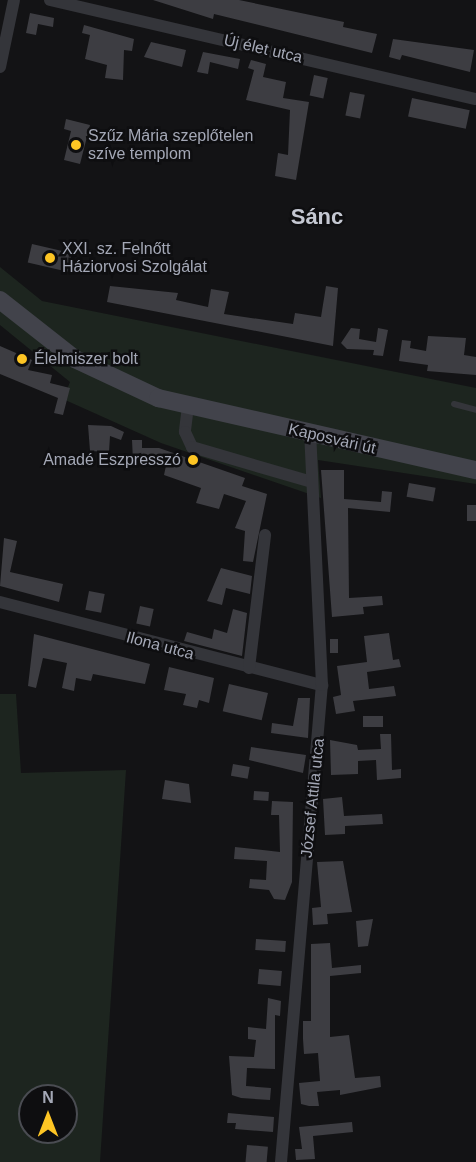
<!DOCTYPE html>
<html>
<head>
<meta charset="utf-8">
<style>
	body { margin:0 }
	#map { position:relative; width:476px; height:1162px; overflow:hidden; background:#131315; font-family:Arial,sans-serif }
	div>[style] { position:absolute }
	.green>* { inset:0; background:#1d251f }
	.building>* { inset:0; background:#3d3d42; transform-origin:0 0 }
	.lane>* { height:6px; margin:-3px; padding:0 3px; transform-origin:3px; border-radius:3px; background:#34353a }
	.street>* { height:12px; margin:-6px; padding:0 6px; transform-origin:6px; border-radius:6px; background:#34353a }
	.secondary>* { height:18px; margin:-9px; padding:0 9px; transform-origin:9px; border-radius:9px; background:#42434b }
	.dots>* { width:16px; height:16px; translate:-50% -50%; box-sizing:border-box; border:3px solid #0e0e10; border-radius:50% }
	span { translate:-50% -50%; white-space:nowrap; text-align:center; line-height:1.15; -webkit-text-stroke:5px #0e0e10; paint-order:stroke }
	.street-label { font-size:16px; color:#a4a8b6 }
	.poi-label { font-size:16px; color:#a4a8b6 }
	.left { translate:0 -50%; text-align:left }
	.right { translate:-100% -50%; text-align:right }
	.district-label { font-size:22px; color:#c5c8d2; font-weight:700 }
	.north { position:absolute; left:18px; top:1084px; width:60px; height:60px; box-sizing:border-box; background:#0e0e10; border:2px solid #4a4c52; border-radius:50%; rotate:0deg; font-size:16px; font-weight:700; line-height:24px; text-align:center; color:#a4a8b6 }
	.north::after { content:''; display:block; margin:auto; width:21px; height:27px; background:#fdc524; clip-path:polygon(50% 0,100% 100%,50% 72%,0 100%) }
</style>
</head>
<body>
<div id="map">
	<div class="green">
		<div style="clip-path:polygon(0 267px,42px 301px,476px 388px,476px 484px,318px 460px,321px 498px,161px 443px,63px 399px,70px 382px,0 325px)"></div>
		<div style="clip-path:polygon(evenodd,0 694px,16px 694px,21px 773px,126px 770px,100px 1162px,0 1162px,0 694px,30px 1096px,66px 1096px,66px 1132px,30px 1132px,30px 1096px)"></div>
	</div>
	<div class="building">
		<div style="clip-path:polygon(153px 0,239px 0,344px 22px,343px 27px,377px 34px,372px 53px,214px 14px,213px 19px)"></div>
		<div style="clip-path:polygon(30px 13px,54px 18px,53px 27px,38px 24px,36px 35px,26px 33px)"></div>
		<div style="clip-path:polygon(84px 25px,134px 39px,132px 51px,124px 50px,123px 80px,105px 78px,107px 65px,85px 59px,90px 35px,82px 33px)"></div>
		<div style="clip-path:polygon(393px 39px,474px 50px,470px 72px,402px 55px,400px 60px,389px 57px)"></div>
		<div style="clip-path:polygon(151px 42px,186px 50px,182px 67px,144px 57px)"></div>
		<div style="clip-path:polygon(203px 52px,240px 59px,238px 69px,210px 62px,208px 74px,197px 72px)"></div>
		<div style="clip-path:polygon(251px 60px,266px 64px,263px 77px,286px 82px,283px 98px,309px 102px,296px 180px,275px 176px,278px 153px,288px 155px,290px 110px,246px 100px,254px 70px,248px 68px)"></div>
		<div style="left:314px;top:75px;width:14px;height:21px;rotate:12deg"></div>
		<div style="left:350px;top:92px;width:15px;height:24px;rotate:11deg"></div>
		<div style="left:412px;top:98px;width:59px;height:19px;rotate:12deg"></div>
		<div style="clip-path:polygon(66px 119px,90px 125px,80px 164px,64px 160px,71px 131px,64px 129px)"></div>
		<div style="left:32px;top:244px;width:41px;height:19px;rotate:13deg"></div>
		<div style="clip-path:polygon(110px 286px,178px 293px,176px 300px,208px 307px,211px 289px,229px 292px,224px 314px,293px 324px,295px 313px,321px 317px,326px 286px,338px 288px,333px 346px,107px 302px)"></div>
		<div style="clip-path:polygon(351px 328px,360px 329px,359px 339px,376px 342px,378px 328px,388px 330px,383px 356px,373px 355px,374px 350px,347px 349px,341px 343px)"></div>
		<div style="clip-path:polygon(428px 336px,466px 338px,464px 355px,476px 357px,476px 375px,427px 371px,428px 365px,399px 361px,402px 340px,411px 341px,410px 348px,426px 351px)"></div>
		<div style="clip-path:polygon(0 346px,32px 360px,28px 370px,52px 375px,50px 383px,70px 388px,63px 415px,54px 413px,58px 398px,0 374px)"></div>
		<div style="clip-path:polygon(88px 425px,111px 426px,124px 432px,121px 440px,110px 436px,109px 452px,90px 451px)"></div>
		<div style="clip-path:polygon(132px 440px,142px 440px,142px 448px,159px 448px,245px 478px,242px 486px,267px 494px,253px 562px,243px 561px,245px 531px,235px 528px,246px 501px,224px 494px,219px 509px,196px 503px,201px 488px,164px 475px,167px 461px,133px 461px)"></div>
		<div style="clip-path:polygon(321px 470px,344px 470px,344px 499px,381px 502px,382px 491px,392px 492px,390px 512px,348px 508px,349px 598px,382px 596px,383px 605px,363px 607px,364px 614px,332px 617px)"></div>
		<div style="left:409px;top:483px;width:27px;height:14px;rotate:10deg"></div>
		<div style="left:467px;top:505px;width:9px;height:16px"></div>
		<div style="clip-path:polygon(4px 538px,17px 541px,10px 572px,63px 584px,59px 602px,0 586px)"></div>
		<div style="clip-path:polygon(221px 568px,252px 576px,250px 594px,226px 588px,222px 605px,207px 601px)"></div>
		<div style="left:89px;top:591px;width:16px;height:19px;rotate:11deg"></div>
		<div style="left:140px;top:606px;width:14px;height:18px;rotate:12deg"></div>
		<div style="clip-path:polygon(233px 609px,247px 613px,242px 656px,184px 641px,187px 632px,212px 639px,214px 629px,227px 633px)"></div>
		<div style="clip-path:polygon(389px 633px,393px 660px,399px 659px,401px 667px,367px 672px,369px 689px,394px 686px,396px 696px,353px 701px,355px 711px,336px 714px,333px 697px,341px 695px,337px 666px,367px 662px,364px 636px)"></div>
		<div style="clip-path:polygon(34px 634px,150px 664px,145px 684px,93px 674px,91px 681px,76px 678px,74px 691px,62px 688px,67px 663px,43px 658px,36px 688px,28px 686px)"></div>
		<div style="left:330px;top:639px;width:8px;height:14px"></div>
		<div style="clip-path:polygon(169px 667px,214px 678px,209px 703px,199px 700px,197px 708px,183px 705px,186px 694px,164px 690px)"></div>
		<div style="left:229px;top:684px;width:40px;height:28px;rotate:13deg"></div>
		<div style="clip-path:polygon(298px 698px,310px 698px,308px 738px,271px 733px,272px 723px,293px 726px)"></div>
		<div style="left:383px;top:716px;width:11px;height:20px;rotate:90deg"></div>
		<div style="clip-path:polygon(380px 734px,391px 734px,392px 770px,401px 769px,401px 778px,377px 780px,376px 760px,358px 761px,358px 774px,331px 775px,330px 740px,357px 745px,358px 750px,381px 749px)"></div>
		<div style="clip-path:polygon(251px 747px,306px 755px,303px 773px,249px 760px)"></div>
		<div style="left:233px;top:764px;width:17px;height:12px;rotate:10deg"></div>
		<div style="clip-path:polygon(165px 780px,189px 784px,191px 803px,162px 799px)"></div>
		<div style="left:254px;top:791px;width:15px;height:9px;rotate:4deg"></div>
		<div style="clip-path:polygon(342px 797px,344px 816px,382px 814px,383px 824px,345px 826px,345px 834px,325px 835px,323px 799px)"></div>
		<div style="clip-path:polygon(272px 801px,293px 802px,292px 882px,285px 900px,274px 899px,269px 890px,249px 888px,250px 879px,266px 880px,267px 861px,234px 859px,235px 847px,280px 852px,279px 815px,271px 815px)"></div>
		<div style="clip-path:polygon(343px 861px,352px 912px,327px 914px,328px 924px,313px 925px,312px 908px,321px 907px,317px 862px)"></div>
		<div style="clip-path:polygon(373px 919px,368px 946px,358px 947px,356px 921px)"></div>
		<div style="left:256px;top:939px;width:30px;height:11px;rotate:4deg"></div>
		<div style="clip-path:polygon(330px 943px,332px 968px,361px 965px,361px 973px,330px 976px,330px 1037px,349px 1035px,355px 1078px,380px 1076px,381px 1087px,340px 1095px,340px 1090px,317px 1092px,319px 1106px,309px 1106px,301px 1104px,299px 1083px,320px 1081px,318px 1053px,304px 1054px,303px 1039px,303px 1021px,311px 1021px,311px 944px)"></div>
		<div style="left:259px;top:969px;width:23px;height:15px;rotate:5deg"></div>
		<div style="clip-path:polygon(268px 998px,281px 1001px,280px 1016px,275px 1015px,275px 1069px,247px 1068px,246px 1086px,271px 1088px,270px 1100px,241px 1098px,232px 1095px,229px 1056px,254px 1057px,256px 1040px,248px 1039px,248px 1027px,266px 1029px)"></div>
		<div style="clip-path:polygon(228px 1113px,274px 1117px,273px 1132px,235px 1129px,236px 1123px,227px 1123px)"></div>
		<div style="clip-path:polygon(352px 1122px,353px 1132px,313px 1136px,315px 1159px,296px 1160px,295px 1149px,302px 1149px,299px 1127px)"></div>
		<div style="left:247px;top:1145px;width:21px;height:17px;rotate:5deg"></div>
	</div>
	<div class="lane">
		<div style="left:454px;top:404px;width:23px;rotate:15deg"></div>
	</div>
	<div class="street">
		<div style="left:50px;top:0;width:437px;rotate:13.1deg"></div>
		<div style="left:0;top:67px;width:68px;rotate:-78.2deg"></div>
		<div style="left:188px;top:406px;width:26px;rotate:97deg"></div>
		<div style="left:185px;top:432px;width:17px;rotate:65deg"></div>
		<div style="left:192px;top:447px;width:125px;rotate:16.3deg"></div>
		<div style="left:0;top:602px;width:333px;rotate:14.5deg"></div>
		<div style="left:249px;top:668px;width:134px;rotate:-83.1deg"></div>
		<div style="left:281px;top:1162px;width:479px;rotate:-85.1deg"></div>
		<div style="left:322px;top:685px;width:251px;rotate:-92.7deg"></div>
	</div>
	<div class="secondary">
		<div style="left:0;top:300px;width:95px;rotate:38.2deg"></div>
		<div style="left:75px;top:359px;width:92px;rotate:25.2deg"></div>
		<div style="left:158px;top:398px;width:326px;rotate:12.8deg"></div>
	</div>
	<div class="dots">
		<div style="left:76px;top:145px;background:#fdc524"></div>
		<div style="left:50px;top:258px;background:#fdc524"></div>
		<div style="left:22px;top:359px;background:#fdc524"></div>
		<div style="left:193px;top:460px;background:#fdc524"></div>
	</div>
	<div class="street-label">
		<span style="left:263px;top:49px;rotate:13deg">Új élet utca</span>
		<span style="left:332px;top:439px;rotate:13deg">Kaposvári út</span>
		<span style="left:160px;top:646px;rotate:15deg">Ilona utca</span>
		<span style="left:313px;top:798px;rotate:-84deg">József Attila utca</span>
	</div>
	<div class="poi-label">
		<span class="left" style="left:88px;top:145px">Szűz Mária szeplőtelen<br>szíve templom</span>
		<span class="left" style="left:62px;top:258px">XXI. sz. Felnőtt<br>Háziorvosi Szolgálat</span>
		<span class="left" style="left:34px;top:359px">Élelmiszer bolt</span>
		<span class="right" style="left:181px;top:460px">Amadé Eszpresszó</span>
	</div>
	<div class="district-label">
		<span style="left:317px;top:217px">Sánc</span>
	</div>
	<div class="north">N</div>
</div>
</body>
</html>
